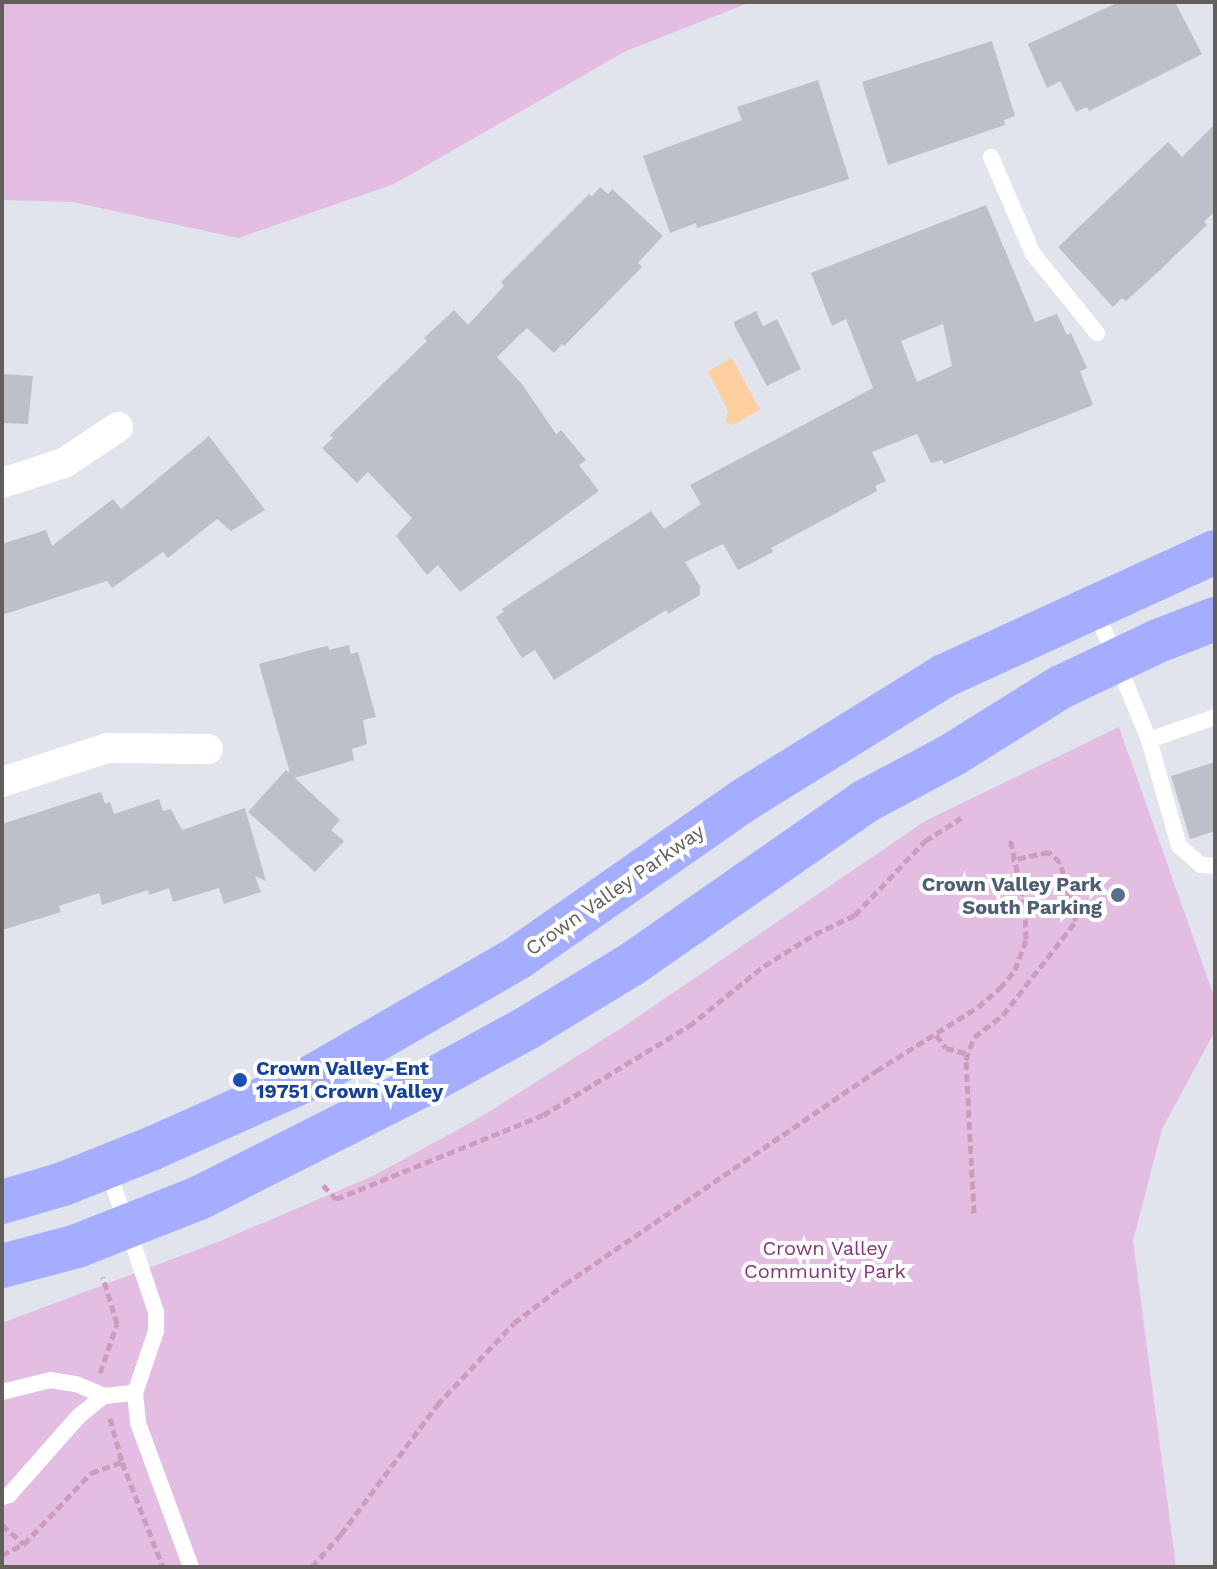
<!DOCTYPE html>
<html>
<head>
<meta charset="utf-8">
<style>
	body { margin:0 }
	#map { position:relative; width:1217px; height:1569px; overflow:hidden; background:#e1e3ed; font-family:"Work Sans",sans-serif }
	div>[style] { position:absolute }
	.green>* { inset:0; background:#e4bde2 }
	.water>* { inset:0; background:#fed0a0 }
	.building>* { inset:0; background:#bdc1c7 }
	.path>* { height:5px; margin-top:-2.5px; transform-origin:0; background:repeating-linear-gradient(90deg,#cd9cbc 0 8px,transparent 0 12px) }
	.service>* { height:16px; margin:-8px; padding:0 8px; transform-origin:8px; border-radius:8px; background:#fff }
	.minor>* { height:30px; margin:-15px; padding:0 15px; transform-origin:15px; border-radius:15px; background:#fff }
	.primary>* { height:44px; margin:-22px; padding:0 22px; transform-origin:22px; border-radius:22px; background:#a5adfe }
	.dots>* { width:22px; height:22px; translate:-50% -50%; box-sizing:border-box; border:4px solid #fff; border-radius:50% }
	span { translate:-50% -50%; white-space:nowrap; text-align:center; line-height:1.15; -webkit-text-stroke:8px #fff; paint-order:stroke }
	.service-label { font-size:20px; color:#4e5e75; font-weight:700 }
	.right { translate:-100% -50%; text-align:right }
	.street-label { font-size:20px; color:#625f5a }
	.transit-label { font-size:20px; color:#164399; font-weight:700 }
	.left { translate:0 -50%; text-align:left }
	.park-label { font-size:20px; color:#85367c }
	.frame { position:absolute; inset:0; border:4px solid #625f5a; pointer-events:none }
</style>
</head>
<body>
<div id="map">
	<div class="green">
		<div style="clip-path:polygon(2px 2px,751px 2px,626px 51px,394px 184px,238px 238px,73px 202px,2px 200px)"></div>
		<div style="clip-path:polygon(1119px 727px,1215px 999px,1215px 1031px,1162px 1129px,1133px 1241px,1176px 1567px,2px 1567px,2px 1323px,218px 1242px,373px 1176px,479px 1118px,623px 1027px,925px 821px)"></div>
	</div>
	<div class="water">
		<div style="clip-path:polygon(732px 358px,760px 410px,732px 425px,726px 422px,728px 411px,708px 371px)"></div>
	</div>
	<div class="building">
		<div style="clip-path:polygon(1119px 2px,1175px 2px,1202px 54px,1089px 111px,1087px 107px,1076px 112px,1060px 81px,1047px 88px,1028px 44px)"></div>
		<div style="clip-path:polygon(992px 41px,1015px 116px,1004px 120px,1005px 125px,888px 165px,862px 82px)"></div>
		<div style="clip-path:polygon(818px 80px,849px 179px,697px 228px,696px 223px,670px 233px,643px 156px,742px 120px,737px 107px)"></div>
		<div style="clip-path:polygon(1215px 124px,1215px 212px,1204px 221px,1207px 225px,1159px 271px,1126px 301px,1122px 298px,1113px 307px,1058px 247px,1168px 142px,1182px 157px)"></div>
		<div style="clip-path:polygon(600px 187px,608px 194px,612px 189px,663px 236px,638px 263px,642px 267px,564px 346px,562px 344px,554px 353px,527px 328px,497px 357px,522px 384px,556px 434px,561px 430px,586px 460px,579px 465px,599px 491px,460px 592px,438px 565px,427px 575px,396px 536px,412px 518px,368px 472px,357px 483px,322px 448px,333px 438px,330px 435px,427px 341px,424px 338px,454px 310px,468px 325px,504px 286px,501px 282px,589px 194px,592px 196px)"></div>
		<div style="clip-path:polygon(evenodd,986px 205px,1035px 322px,1057px 314px,1067px 335px,1071px 333px,1087px 368px,1080px 371px,1093px 405px,944px 464px,942px 460px,931px 463px,917px 434px,872px 452px,886px 481px,875px 486px,877px 491px,771px 548px,773px 552px,738px 570px,723px 544px,685px 562px,700px 586px,700px 595px,668px 614px,666px 610px,554px 680px,535px 650px,522px 658px,496px 617px,504px 612px,502px 609px,651px 511px,664px 529px,701px 504px,690px 485px,873px 388px,846px 319px,832px 326px,811px 273px,986px 205px,943px 324px,952px 366px,917px 382px,901px 341px,943px 324px)"></div>
		<div style="clip-path:polygon(756px 311px,763px 326px,777px 319px,801px 369px,767px 386px,734px 325px,734px 322px)"></div>
		<div style="clip-path:polygon(2px 374px,33px 376px,28px 424px,2px 423px)"></div>
		<div style="clip-path:polygon(209px 436px,265px 510px,231px 531px,217px 519px,168px 558px,163px 552px,112px 588px,107px 581px,2px 615px,2px 544px,46px 530px,52px 546px,113px 499px,121px 509px)"></div>
		<div style="clip-path:polygon(349px 645px,351px 654px,358px 652px,376px 717px,363px 720px,367px 744px,352px 749px,354px 760px,295px 778px,340px 820px,331px 830px,344px 841px,315px 872px,248px 812px,286px 770px,290px 773px,259px 664px,322px 647px,328px 646px,329px 650px)"></div>
		<div style="clip-path:polygon(1215px 762px,1215px 831px,1190px 839px,1171px 776px)"></div>
		<div style="clip-path:polygon(101px 792px,105px 804px,110px 802px,114px 814px,159px 799px,163px 811px,171px 809px,182px 830px,245px 808px,266px 881px,255px 876px,261px 892px,224px 904px,219px 888px,173px 902px,169px 888px,149px 895px,148px 890px,102px 905px,99px 893px,59px 906px,61px 912px,2px 930px,2px 824px)"></div>
	</div>
	<div class="path">
		<div style="left:936px;top:1035px;width:16px;rotate:52deg"></div>
		<div style="left:946px;top:1048px;width:23px;rotate:15deg"></div>
		<div style="left:323px;top:1185px;width:19px;rotate:47deg"></div>
		<div style="left:336px;top:1199px;width:223px;rotate:-22.1deg"></div>
		<div style="left:543px;top:1115px;width:171px;rotate:-31.4deg"></div>
		<div style="left:689px;top:1026px;width:96px;rotate:-38.7deg"></div>
		<div style="left:764px;top:966px;width:60px;rotate:-32.1deg"></div>
		<div style="left:815px;top:934px;width:44px;rotate:-25.4deg"></div>
		<div style="left:855px;top:915px;width:102px;rotate:-46.6deg"></div>
		<div style="left:925px;top:841px;width:43px;rotate:-32.6deg"></div>
		<div style="left:974px;top:1213px;width:153px;rotate:-93deg"></div>
		<div style="left:966px;top:1060px;width:24px;rotate:-71deg"></div>
		<div style="left:974px;top:1037px;width:36px;rotate:-37deg"></div>
		<div style="left:1003px;top:1015px;width:119px;rotate:-52.2deg"></div>
		<div style="left:1076px;top:921px;width:61px;rotate:-105.2deg"></div>
		<div style="left:1060px;top:862px;width:15px;rotate:-138deg"></div>
		<div style="left:1049px;top:852px;width:38px;rotate:168deg"></div>
		<div style="left:100px;top:1373px;width:52px;rotate:-70.9deg"></div>
		<div style="left:117px;top:1324px;width:49px;rotate:-106.6deg"></div>
		<div style="left:110px;top:1418px;width:46px;rotate:74.7deg"></div>
		<div style="left:122px;top:1462px;width:113px;rotate:68.7deg"></div>
		<div style="left:2px;top:1525px;width:29px;rotate:41deg"></div>
		<div style="left:2px;top:1555px;width:25px;rotate:-27deg"></div>
		<div style="left:24px;top:1544px;width:98px;rotate:-46.7deg"></div>
		<div style="left:91px;top:1473px;width:32px;rotate:-20deg"></div>
		<div style="left:312px;top:1567px;width:44px;rotate:-48.7deg"></div>
		<div style="left:341px;top:1534px;width:161px;rotate:-53.3deg"></div>
		<div style="left:437px;top:1405px;width:112px;rotate:-46.8deg"></div>
		<div style="left:514px;top:1323px;width:64px;rotate:-37.4deg"></div>
		<div style="left:565px;top:1284px;width:377px;rotate:-34.4deg"></div>
		<div style="left:876px;top:1071px;width:120px;rotate:-32.1deg"></div>
		<div style="left:978px;top:1007px;width:29px;rotate:-41deg"></div>
		<div style="left:1000px;top:988px;width:23px;rotate:-50deg"></div>
		<div style="left:1015px;top:970px;width:33px;rotate:-70deg"></div>
		<div style="left:1026px;top:939px;width:32px;rotate:-92deg"></div>
		<div style="left:1025px;top:907px;width:70px;rotate:-102.4deg"></div>
	</div>
	<div class="service">
		<div style="left:991px;top:157px;width:106px;rotate:66.6deg"></div>
		<div style="left:1033px;top:254px;width:102px;rotate:51deg"></div>
		<div style="left:1095px;top:609px;width:142px;rotate:67.6deg"></div>
		<div style="left:1149px;top:740px;width:110px;rotate:74.2deg"></div>
		<div style="left:1179px;top:846px;width:29px;rotate:41deg"></div>
		<div style="left:1201px;top:865px;width:14px;rotate:4deg"></div>
		<div style="left:1149px;top:740px;width:70px;rotate:-19.2deg"></div>
		<div style="left:108px;top:1170px;width:150px;rotate:71.3deg"></div>
		<div style="left:156px;top:1312px;width:19px;rotate:90deg"></div>
		<div style="left:156px;top:1331px;width:65px;rotate:108.7deg"></div>
		<div style="left:135px;top:1393px;width:30px;rotate:84deg"></div>
		<div style="left:138px;top:1423px;width:153px;rotate:69.8deg"></div>
		<div style="left:2px;top:1392px;width:49px;rotate:-14deg"></div>
		<div style="left:50px;top:1380px;width:26px;rotate:9deg"></div>
		<div style="left:76px;top:1384px;width:30px;rotate:23deg"></div>
		<div style="left:104px;top:1396px;width:31px;rotate:-6deg"></div>
		<div style="left:2px;top:1497px;width:7px;rotate:-16deg"></div>
		<div style="left:9px;top:1495px;width:106px;rotate:-48.5deg"></div>
		<div style="left:79px;top:1416px;width:32px;rotate:-39deg"></div>
	</div>
	<div class="minor">
		<div style="left:2px;top:483px;width:65px;rotate:-17.9deg"></div>
		<div style="left:64px;top:463px;width:65px;rotate:-33.7deg"></div>
		<div style="left:2px;top:782px;width:110px;rotate:-17.9deg"></div>
		<div style="left:107px;top:748px;width:101px;rotate:0.6deg"></div>
	</div>
	<div class="primary">
		<div style="left:2px;top:1202px;width:64px;rotate:-16.4deg"></div>
		<div style="left:63px;top:1184px;width:97px;rotate:-21.8deg"></div>
		<div style="left:153px;top:1148px;width:170px;rotate:-24deg"></div>
		<div style="left:308px;top:1079px;width:244px;rotate:-30deg"></div>
		<div style="left:519px;top:957px;width:274px;rotate:-34.9deg"></div>
		<div style="left:744px;top:800px;width:235px;rotate:-31.8deg"></div>
		<div style="left:944px;top:676px;width:298px;rotate:-24.6deg"></div>
		<div style="left:2px;top:1266px;width:78px;rotate:-14.9deg"></div>
		<div style="left:77px;top:1246px;width:131px;rotate:-21.5deg"></div>
		<div style="left:199px;top:1198px;width:249px;rotate:-26.8deg"></div>
		<div style="left:421px;top:1086px;width:121px;rotate:-28.7deg"></div>
		<div style="left:527px;top:1028px;width:123px;rotate:-31.4deg"></div>
		<div style="left:632px;top:964px;width:283px;rotate:-34.9deg"></div>
		<div style="left:864px;top:802px;width:100px;rotate:-28.1deg"></div>
		<div style="left:952px;top:755px;width:128px;rotate:-32deg"></div>
		<div style="left:1061px;top:687px;width:107px;rotate:-25.4deg"></div>
		<div style="left:1158px;top:641px;width:61px;rotate:-21.1deg"></div>
	</div>
	<div class="dots">
		<div style="left:1118px;top:895px;background:#5c6f8a"></div>
		<div style="left:240px;top:1080px;background:#1a4fb4"></div>
	</div>
	<div class="service-label">
		<span class="right" style="left:1102px;top:896px">Crown Valley Park<br>South Parking</span>
	</div>
	<div class="street-label">
		<span style="left:615px;top:890px;rotate:-35deg">Crown Valley Parkway</span>
	</div>
	<div class="transit-label">
		<span class="left" style="left:256px;top:1080px">Crown Valley-Ent<br>19751 Crown Valley</span>
	</div>
	<div class="park-label">
		<span style="left:825px;top:1260px">Crown Valley<br>Community Park</span>
	</div>
	<div class="frame"></div>
</div>
</body>
</html>
